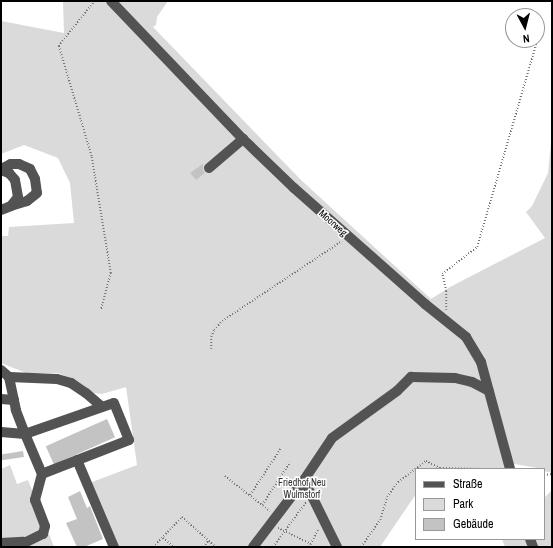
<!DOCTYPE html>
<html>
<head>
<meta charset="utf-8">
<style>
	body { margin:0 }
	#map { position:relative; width:553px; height:548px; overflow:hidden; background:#fff; font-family:"Archivo Narrow",sans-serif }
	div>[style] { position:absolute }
	.green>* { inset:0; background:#dadada }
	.building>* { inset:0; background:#c3c3c3; transform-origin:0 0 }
	.path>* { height:1.5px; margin-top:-0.75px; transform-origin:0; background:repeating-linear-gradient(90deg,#757575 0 1px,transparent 0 3px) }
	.minor>* { height:10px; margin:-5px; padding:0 5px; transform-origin:5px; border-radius:5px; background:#535353 }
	span { translate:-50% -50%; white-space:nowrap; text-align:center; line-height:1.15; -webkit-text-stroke:3px #fff; paint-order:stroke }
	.street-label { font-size:10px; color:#000 }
	.park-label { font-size:10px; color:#313131 }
	.frame { position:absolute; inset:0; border:2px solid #000; pointer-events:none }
	.legend { position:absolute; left:415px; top:468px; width:130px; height:72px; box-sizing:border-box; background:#fff; border:1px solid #999; margin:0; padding:5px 7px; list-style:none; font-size:12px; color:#000 }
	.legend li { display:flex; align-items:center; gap:8px; height:20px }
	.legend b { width:20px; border:1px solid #999 }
	.north { position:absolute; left:505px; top:8px; width:40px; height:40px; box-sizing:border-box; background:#fff; border:1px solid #999; border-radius:50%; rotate:173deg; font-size:11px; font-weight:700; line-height:16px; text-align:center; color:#000 }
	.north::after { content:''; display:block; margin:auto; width:14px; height:18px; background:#000; clip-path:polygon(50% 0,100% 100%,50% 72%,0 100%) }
</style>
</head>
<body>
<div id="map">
	<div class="green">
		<div style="clip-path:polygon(63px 1px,168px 1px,157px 17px,156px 25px,153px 27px,301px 180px,431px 299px,450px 287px,545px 238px,526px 212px,532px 206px,548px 173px,552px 133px,552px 473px,544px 471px,544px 469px,508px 463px,510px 469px,416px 469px,416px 494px,380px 547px,107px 547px,113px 544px,87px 484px,137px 465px,126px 387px,102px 394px,94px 393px,74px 379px,57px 373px,26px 373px,1px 363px,1px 236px,8px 236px,9px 227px,74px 223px,70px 183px,58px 158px,24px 145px,1px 154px,1px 21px,64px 33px)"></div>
		<div style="clip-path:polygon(10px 465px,17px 484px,28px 480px,54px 547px,1px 547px,1px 469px)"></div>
		<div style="clip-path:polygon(552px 490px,552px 547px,505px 547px,502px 539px,544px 539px,544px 498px)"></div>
	</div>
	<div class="building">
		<div style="clip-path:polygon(203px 164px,203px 170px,205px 173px,196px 180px,190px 173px)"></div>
		<div style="left:107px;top:419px;width:20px;height:67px;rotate:66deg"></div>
		<div style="left:23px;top:451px;width:6px;height:22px;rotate:81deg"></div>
		<div style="clip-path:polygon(80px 491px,87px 508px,90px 506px,103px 539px,84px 547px,77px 547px,66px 523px,77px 519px,68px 497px)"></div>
	</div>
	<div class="path">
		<div style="left:95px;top:1px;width:58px;rotate:128.7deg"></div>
		<div style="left:59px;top:46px;width:116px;rotate:73.4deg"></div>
		<div style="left:92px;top:157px;width:118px;rotate:80.7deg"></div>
		<div style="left:111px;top:273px;width:38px;rotate:105deg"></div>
		<div style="left:537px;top:39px;width:15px;rotate:-74deg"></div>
		<div style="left:446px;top:310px;width:19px;rotate:-90deg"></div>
		<div style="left:446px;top:291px;width:17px;rotate:-103deg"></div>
		<div style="left:442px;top:274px;width:44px;rotate:-37.6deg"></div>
		<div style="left:477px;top:247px;width:216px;rotate:-73.8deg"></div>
		<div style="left:211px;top:349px;width:12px;rotate:-90deg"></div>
		<div style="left:211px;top:337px;width:8px;rotate:-67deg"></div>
		<div style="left:214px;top:330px;width:12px;rotate:-48deg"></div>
		<div style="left:222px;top:321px;width:144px;rotate:-33.7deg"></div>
		<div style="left:544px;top:475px;width:8px;rotate:-7deg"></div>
		<div style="left:225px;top:476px;width:57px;rotate:37.9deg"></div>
		<div style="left:250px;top:495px;width:56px;rotate:-56.6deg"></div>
		<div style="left:262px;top:505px;width:51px;rotate:-56.9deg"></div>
		<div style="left:278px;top:528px;width:37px;rotate:26deg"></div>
		<div style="left:163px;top:538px;width:14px;rotate:39deg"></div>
		<div style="left:153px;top:547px;width:42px;rotate:-46deg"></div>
		<div style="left:182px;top:517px;width:45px;rotate:41.4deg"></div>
		<div style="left:203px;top:547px;width:8px;rotate:-50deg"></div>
		<div style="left:273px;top:547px;width:56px;rotate:-53.7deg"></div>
		<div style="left:309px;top:547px;width:20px;rotate:-63deg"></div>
		<div style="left:361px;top:547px;width:33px;rotate:-55deg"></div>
		<div style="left:380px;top:520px;width:24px;rotate:-73deg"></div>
		<div style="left:387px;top:497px;width:19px;rotate:-54deg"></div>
		<div style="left:398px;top:482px;width:35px;rotate:-37deg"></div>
		<div style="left:426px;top:461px;width:16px;rotate:27deg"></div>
		<div style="left:440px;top:468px;width:46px;rotate:1.2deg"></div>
	</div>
	<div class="minor">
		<div style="left:111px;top:1px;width:191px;rotate:46.3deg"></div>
		<div style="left:243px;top:139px;width:71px;rotate:43.9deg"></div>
		<div style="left:294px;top:188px;width:175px;rotate:41.5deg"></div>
		<div style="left:425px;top:304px;width:53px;rotate:38.8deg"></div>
		<div style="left:466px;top:337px;width:29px;rotate:59deg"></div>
		<div style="left:481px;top:362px;width:111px;rotate:74.8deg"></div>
		<div style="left:209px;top:168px;width:45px;rotate:-40.5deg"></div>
		<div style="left:1px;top:169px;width:11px;rotate:-27deg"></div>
		<div style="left:11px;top:164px;width:8px"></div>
		<div style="left:19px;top:164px;width:12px;rotate:24deg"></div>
		<div style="left:30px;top:169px;width:11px;rotate:63deg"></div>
		<div style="left:35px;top:179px;width:14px;rotate:82deg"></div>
		<div style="left:37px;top:193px;width:13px;rotate:141deg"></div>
		<div style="left:27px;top:201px;width:17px;rotate:163deg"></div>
		<div style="left:1px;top:170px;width:9px;rotate:21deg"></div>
		<div style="left:9px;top:173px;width:9px;rotate:49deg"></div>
		<div style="left:15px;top:180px;width:17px;rotate:80deg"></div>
		<div style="left:18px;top:197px;width:11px;rotate:128deg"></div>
		<div style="left:11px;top:206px;width:11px;rotate:158deg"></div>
		<div style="left:1px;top:370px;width:11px;rotate:41deg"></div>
		<div style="left:9px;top:377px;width:48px;rotate:2.4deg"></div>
		<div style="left:57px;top:379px;width:15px;rotate:16deg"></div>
		<div style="left:71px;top:383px;width:18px;rotate:34deg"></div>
		<div style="left:86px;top:393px;width:21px;rotate:41deg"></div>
		<div style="left:1px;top:399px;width:13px;rotate:4deg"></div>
		<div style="left:1px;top:432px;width:24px;rotate:5deg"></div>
		<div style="left:25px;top:434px;width:94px;rotate:-19.2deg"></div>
		<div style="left:114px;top:403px;width:40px;rotate:68deg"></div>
		<div style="left:129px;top:440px;width:93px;rotate:158.7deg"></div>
		<div style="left:42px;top:474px;width:43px;rotate:-113deg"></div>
		<div style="left:25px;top:434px;width:26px;rotate:-111deg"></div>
		<div style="left:16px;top:410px;width:34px;rotate:-102deg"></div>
		<div style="left:77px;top:460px;width:95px;rotate:67deg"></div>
		<div style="left:304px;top:480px;width:75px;rotate:63.8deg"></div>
		<div style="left:530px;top:539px;width:9px;rotate:69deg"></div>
		<div style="left:1px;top:543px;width:22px;rotate:-3deg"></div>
		<div style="left:16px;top:547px;width:30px;rotate:-26deg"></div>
		<div style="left:43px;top:534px;width:8px;rotate:-76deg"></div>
		<div style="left:45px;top:526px;width:28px;rotate:-111deg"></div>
		<div style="left:35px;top:500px;width:27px;rotate:-75deg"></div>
		<div style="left:253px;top:547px;width:84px;rotate:-52.7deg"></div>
		<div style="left:304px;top:480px;width:50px;rotate:-56.3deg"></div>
		<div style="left:332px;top:438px;width:80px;rotate:-35.9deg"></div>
		<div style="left:397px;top:391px;width:20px;rotate:-45deg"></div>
		<div style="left:411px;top:377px;width:44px;rotate:1.3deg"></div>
		<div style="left:455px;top:378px;width:17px;rotate:13deg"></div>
		<div style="left:472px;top:382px;width:19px;rotate:28deg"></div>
	</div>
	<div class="street-label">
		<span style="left:333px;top:223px;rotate:42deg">Moorweg</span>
	</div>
	<div class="park-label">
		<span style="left:302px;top:488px">Friedhof Neu<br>Wulmstorf</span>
	</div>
	<div class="frame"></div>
	<ul class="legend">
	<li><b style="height:5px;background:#535353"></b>Straße</li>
	<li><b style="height:11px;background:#dadada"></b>Park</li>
	<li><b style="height:11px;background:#c3c3c3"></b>Gebäude</li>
	</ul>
	<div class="north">N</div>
</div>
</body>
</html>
